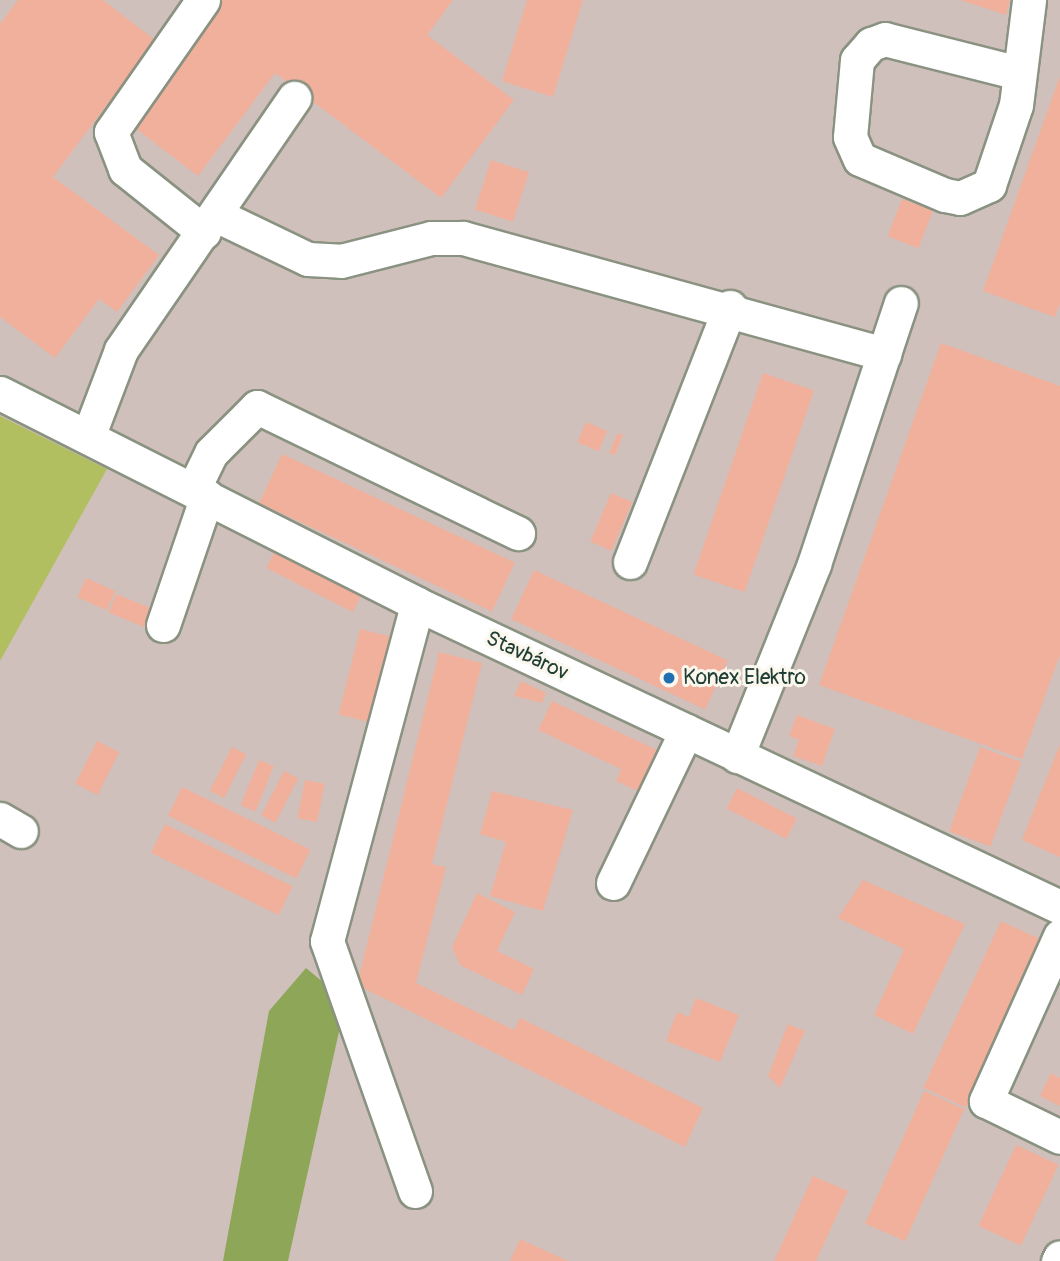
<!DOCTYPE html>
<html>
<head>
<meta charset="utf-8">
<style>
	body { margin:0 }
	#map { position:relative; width:1060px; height:1261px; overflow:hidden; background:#f5e6ce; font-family:Pangolin,sans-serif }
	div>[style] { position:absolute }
	.industrial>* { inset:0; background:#cfc0bb; transform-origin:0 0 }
	.green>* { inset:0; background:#b2bf61 }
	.forest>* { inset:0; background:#8da657 }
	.building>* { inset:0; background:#f1b09c; transform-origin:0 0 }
	.roads { filter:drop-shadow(2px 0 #8a9281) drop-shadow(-2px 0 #8a9281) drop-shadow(0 2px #8a9281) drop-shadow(0 -2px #8a9281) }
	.minor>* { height:33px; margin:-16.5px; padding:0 16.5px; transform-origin:16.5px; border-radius:16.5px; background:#fff }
	.dots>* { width:19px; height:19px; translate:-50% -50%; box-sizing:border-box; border:4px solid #fbf7ec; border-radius:50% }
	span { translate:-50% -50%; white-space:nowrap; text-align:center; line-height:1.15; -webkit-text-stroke:6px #fbf7ec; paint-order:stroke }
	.street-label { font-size:21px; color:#1f3d34 }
	.poi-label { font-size:21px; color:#1f3d34 }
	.left { translate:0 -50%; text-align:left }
</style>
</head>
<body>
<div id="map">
	<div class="industrial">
		<div style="left:0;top:0;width:1060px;height:1261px"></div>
	</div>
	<div class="green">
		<div style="clip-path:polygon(0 416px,107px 469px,0 661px)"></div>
	</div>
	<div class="forest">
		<div style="clip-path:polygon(306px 968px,336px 993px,342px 1018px,288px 1261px,223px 1261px,269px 1011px)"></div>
	</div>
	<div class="building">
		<div style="clip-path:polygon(18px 0,103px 0,155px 40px,53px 177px,159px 255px,117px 312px,99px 299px,55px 358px,0 317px,0 24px)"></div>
		<div style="clip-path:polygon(213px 0,453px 0,427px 35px,514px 100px,441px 198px,275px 73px,198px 176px,135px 128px,173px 78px,161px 69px)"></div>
		<div style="clip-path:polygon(527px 0,583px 0,553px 97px,502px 81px)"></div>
		<div style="clip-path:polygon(960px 0,1010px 0,1006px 15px)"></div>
		<div style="clip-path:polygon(1060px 76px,1060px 303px,1055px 317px,983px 291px)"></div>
		<div style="left:491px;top:160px;width:40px;height:52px;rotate:18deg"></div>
		<div style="left:902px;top:199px;width:33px;height:40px;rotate:21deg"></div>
		<div style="clip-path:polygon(941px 343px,1060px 386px,1060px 655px,1022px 759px,819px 685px)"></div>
		<div style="left:763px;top:373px;width:54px;height:213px;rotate:19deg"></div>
		<div style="left:586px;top:422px;width:23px;height:22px;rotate:23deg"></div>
		<div style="clip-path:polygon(618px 433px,623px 435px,615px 455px,609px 453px)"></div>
		<div style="left:282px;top:454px;width:257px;height:54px;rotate:25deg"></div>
		<div style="left:611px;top:493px;width:23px;height:53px;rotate:23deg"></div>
		<div style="left:279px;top:543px;width:97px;height:28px;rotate:27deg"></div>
		<div style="left:534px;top:570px;width:214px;height:54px;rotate:25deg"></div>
		<div style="left:86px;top:578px;width:32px;height:21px;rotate:24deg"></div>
		<div style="left:116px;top:594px;width:40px;height:20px;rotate:22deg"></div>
		<div style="left:360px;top:629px;width:32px;height:88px;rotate:14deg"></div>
		<div style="clip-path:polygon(439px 652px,482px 663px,432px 864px,446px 867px,416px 983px,514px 1030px,520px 1018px,703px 1108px,685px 1147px,357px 985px)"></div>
		<div style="clip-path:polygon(521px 681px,546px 693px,542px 703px,514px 696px)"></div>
		<div style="clip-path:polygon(552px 701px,657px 750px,638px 791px,616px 781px,621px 769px,538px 730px)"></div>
		<div style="clip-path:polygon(797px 715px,835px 729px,822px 766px,793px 756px,799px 740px,789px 736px)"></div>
		<div style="left:97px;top:741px;width:25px;height:48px;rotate:27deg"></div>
		<div style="clip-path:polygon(1060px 744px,1060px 857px,1022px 840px)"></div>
		<div style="left:232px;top:747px;width:16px;height:49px;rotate:27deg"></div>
		<div style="left:980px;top:747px;width:44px;height:90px;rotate:20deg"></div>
		<div style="left:259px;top:760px;width:16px;height:49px;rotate:22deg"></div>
		<div style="left:284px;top:771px;width:16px;height:50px;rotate:27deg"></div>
		<div style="left:305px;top:780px;width:20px;height:39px;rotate:11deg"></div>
		<div style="left:182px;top:787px;width:143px;height:32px;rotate:26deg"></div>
		<div style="left:737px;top:788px;width:67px;height:23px;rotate:27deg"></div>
		<div style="clip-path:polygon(492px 791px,573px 810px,543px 911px,490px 896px,506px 842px,480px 834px)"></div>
		<div style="left:165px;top:824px;width:142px;height:32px;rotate:26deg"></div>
		<div style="clip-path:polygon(863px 880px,965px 924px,913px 1034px,874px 1015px,904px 949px,838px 918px)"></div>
		<div style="clip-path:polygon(477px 893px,515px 912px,497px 951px,534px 969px,522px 995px,460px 965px,452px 947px)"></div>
		<div style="left:1001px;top:921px;width:47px;height:184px;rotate:25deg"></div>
		<div style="clip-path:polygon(696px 998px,739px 1015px,720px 1062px,666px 1041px,677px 1012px,689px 1017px)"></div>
		<div style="clip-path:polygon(788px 1024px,805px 1031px,780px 1088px,768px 1076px)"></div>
		<div style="clip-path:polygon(1051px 1073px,1060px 1078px,1060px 1106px,1040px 1096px)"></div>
		<div style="left:924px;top:1091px;width:44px;height:145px;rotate:24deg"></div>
		<div style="left:1016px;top:1145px;width:47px;height:89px;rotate:25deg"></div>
		<div style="clip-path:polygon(813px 1176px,848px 1191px,816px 1261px,774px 1261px)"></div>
		<div style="clip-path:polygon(520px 1239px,568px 1261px,510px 1261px)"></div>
	</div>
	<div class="roads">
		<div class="minor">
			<div style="left:203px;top:0;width:161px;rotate:124.9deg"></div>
			<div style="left:111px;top:132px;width:40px;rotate:69deg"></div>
			<div style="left:125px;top:169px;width:101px;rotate:38.6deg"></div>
			<div style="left:1019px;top:73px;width:138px;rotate:-165.8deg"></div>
			<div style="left:885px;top:39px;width:15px;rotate:160deg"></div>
			<div style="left:871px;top:44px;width:21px;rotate:131deg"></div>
			<div style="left:857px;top:60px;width:77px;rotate:95.2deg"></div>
			<div style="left:850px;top:137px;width:24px;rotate:66deg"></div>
			<div style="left:860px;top:159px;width:92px;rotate:23deg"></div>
			<div style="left:945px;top:195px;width:15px;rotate:11deg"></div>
			<div style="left:960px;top:198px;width:32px;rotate:-24deg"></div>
			<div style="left:989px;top:185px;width:84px;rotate:-71.4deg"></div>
			<div style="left:1016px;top:105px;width:106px;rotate:-82.9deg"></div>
			<div style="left:216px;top:215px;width:102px;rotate:25.6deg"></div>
			<div style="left:308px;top:259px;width:33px;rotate:3deg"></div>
			<div style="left:341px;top:261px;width:93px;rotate:-14.3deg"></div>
			<div style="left:431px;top:238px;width:32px"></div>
			<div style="left:463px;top:238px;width:437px;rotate:15.4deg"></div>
			<div style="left:0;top:393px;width:467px;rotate:26.8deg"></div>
			<div style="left:417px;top:604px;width:711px;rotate:25.23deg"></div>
			<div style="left:88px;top:437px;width:93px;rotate:-69.2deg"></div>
			<div style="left:121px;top:350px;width:306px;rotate:-55.5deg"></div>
			<div style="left:193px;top:490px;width:41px;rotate:-64.1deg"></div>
			<div style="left:211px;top:453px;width:65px;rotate:-45deg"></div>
			<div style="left:257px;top:407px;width:290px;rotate:25.8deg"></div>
			<div style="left:630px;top:562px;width:274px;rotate:-68.6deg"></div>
			<div style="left:163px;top:625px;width:136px;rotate:-71.2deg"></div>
			<div style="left:737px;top:756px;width:207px;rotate:-68.1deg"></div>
			<div style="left:814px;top:564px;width:275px;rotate:-71.6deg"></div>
			<div style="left:0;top:819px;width:24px;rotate:30deg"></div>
			<div style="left:613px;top:883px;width:169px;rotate:-64.3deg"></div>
			<div style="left:1060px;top:936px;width:181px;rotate:114.2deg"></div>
			<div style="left:986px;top:1101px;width:82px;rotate:25.9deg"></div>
			<div style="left:415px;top:1191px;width:265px;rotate:-109.4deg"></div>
			<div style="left:327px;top:941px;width:349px;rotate:-75deg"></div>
			<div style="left:1058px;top:1261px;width:4px;rotate:-63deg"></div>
		</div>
	</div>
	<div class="dots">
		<div style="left:669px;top:678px;background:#1f6fb2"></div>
	</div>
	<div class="street-label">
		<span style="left:527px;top:656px;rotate:25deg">Stavbárov</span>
	</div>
	<div class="poi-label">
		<span class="left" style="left:683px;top:678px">Konex Elektro</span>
	</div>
</div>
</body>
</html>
